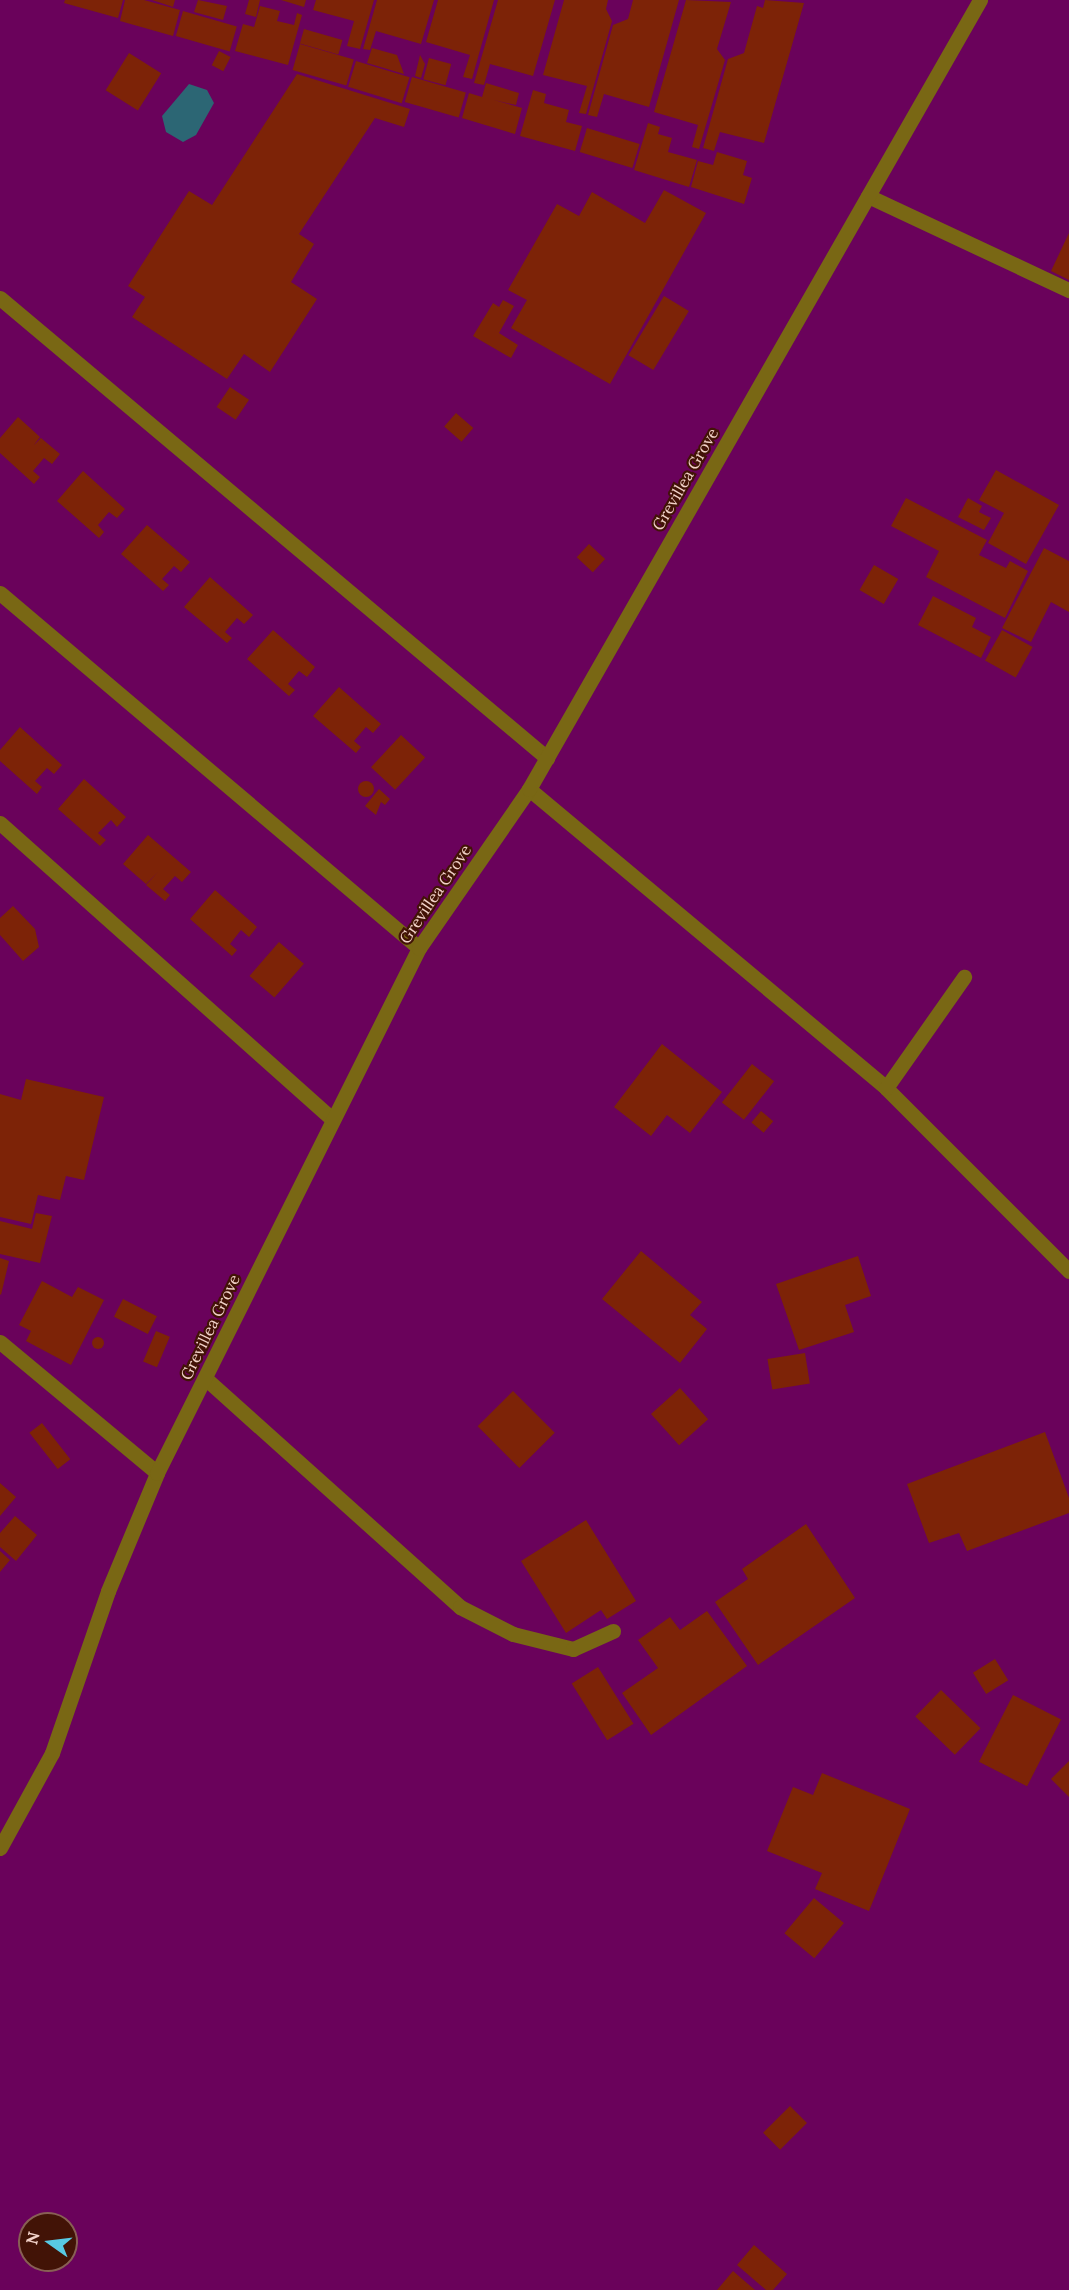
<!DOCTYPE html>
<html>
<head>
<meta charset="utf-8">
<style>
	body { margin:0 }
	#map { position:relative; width:1069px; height:2290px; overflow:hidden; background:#421306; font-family:Lora,serif }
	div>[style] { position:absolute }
	.green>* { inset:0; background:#6a025b }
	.water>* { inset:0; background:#2c6674 }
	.building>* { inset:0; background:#7d2307; transform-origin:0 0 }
	.round { border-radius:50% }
	.minor>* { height:15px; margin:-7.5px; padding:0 7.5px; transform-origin:7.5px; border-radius:7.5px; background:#796714 }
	span { translate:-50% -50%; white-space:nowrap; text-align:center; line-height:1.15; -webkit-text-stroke:4.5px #421306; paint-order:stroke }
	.street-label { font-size:16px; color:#f2d2c9 }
	.north { position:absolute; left:18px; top:2212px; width:60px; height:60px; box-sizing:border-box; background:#421306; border:2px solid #885f54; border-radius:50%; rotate:284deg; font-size:16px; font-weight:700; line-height:24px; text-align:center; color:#f2d2c9 }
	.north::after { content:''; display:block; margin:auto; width:21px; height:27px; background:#58c9e4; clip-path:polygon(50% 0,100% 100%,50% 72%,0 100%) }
</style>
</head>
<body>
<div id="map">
	<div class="green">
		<div style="clip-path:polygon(evenodd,0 0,1069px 0,1069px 2290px,0 2290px,0 0,30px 2224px,66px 2224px,66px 2260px,30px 2260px,30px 2224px)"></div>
	</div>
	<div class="water">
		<div style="clip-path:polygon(189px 84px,207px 90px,214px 103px,196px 135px,183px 142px,166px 132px,162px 116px)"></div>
	</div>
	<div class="building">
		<div style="clip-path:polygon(65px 0,123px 0,118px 18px,64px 3px)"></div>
		<div style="clip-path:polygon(125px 0,144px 0,180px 10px,173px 36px,120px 21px)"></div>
		<div style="clip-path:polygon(152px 0,175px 0,173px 7px)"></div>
		<div style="clip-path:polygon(198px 0,227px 6px,223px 20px,194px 12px)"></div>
		<div style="clip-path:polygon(249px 0,260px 0,256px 17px,245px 14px)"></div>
		<div style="clip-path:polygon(281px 0,306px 0,304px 7px)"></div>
		<div style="clip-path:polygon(316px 0,374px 0,360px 49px,347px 46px,354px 21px,313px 10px)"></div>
		<div style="clip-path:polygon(377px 0,434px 0,421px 44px,376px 31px,370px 50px,363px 49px)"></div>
		<div style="clip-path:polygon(438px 0,494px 0,472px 79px,463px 77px,470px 55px,426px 42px)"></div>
		<div style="clip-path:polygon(498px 0,555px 0,533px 76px,490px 64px,484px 85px,474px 83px)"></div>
		<div style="clip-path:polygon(564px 0,608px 0,606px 9px,612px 21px,586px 114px,579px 113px,587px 86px,543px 75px)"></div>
		<div style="clip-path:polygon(633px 0,679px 0,649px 107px,604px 94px,597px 117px,588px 115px,613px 25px,628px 19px)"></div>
		<div style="clip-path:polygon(686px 0,731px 2px,717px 49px,725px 60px,699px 149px,692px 147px,698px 125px,654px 112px)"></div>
		<div style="clip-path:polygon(765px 0,804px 3px,764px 143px,720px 132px,714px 151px,703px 148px,728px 59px,744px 53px,757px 6px,763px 8px)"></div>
		<div style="clip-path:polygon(260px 6px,280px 11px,277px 21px,294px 25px,297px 13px,302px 15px,288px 65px,235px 51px,243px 24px,254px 27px)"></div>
		<div style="left:183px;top:11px;width:56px;height:26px;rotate:16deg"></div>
		<div style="left:304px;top:29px;width:40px;height:15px;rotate:16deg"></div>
		<div style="left:300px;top:44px;width:56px;height:27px;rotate:16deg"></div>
		<div style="clip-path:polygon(372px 48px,397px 55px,404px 74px,367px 63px)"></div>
		<div style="left:219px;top:51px;width:13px;height:16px;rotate:27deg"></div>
		<div style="left:129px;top:53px;width:38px;height:44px;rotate:32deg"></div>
		<div style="clip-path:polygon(420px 55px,425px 64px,421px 78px,415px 76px)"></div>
		<div style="left:429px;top:58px;width:23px;height:22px;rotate:15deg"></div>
		<div style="left:356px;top:61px;width:56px;height:27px;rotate:17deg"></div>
		<div style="clip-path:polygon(297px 74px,410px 109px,404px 127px,375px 118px,299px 234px,314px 244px,291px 282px,317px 299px,270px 372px,244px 354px,227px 379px,132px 317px,145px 297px,128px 286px,189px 191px,212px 205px)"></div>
		<div style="left:412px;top:77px;width:56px;height:26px;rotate:16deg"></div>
		<div style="clip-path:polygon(486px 83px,519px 93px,516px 105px,494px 100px,522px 108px,515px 134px,462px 118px,469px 93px,482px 97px)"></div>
		<div style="clip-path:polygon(533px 90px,546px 94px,544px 103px,569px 110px,566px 122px,582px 126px,575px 151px,520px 136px)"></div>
		<div style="clip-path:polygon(648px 123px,660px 127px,658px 134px,672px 138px,668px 152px,697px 160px,689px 187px,634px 170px)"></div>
		<div style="left:587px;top:128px;width:55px;height:25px;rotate:17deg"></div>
		<div style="clip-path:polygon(717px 152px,747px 161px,743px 175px,752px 178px,744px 204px,691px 187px,698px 161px,713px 165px)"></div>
		<div style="clip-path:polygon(664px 190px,706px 213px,610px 384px,511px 328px,527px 300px,508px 290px,557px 204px,579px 216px,592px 192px,645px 223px)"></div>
		<div style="clip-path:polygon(1069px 233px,1069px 280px,1051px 271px)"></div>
		<div style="left:664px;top:296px;width:29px;height:69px;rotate:31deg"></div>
		<div style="clip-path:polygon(503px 300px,514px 306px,499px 333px,518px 345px,511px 358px,473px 336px,493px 303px,499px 307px)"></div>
		<div style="left:230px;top:387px;width:23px;height:24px;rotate:34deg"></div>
		<div style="left:456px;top:413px;width:23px;height:18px;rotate:41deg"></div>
		<div style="clip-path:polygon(18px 417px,40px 437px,34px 445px,41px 438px,60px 454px,52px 464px,44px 458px,33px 471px,40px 477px,34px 484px,0 453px,0 438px)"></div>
		<div style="clip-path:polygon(996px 470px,1059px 505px,1026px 564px,988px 543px,1004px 513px,979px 500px)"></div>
		<div style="clip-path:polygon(83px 471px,125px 509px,117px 518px,109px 512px,98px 525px,104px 532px,99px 538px,57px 501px)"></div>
		<div style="clip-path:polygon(906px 498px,987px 540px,979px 555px,1006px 568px,1010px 561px,1028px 571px,1005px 618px,926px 577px,939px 551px,891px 526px)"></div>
		<div style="clip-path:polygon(968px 498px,982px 506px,979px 512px,991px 518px,984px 530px,958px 517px)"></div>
		<div style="clip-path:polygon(147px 525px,190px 562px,181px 572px,174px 566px,162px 579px,169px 585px,163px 591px,121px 554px)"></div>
		<div style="left:589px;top:544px;width:22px;height:18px;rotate:43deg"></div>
		<div style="clip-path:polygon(1044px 548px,1069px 561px,1069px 612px,1051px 602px,1031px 642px,1002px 628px)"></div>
		<div style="left:874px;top:565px;width:28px;height:29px;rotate:30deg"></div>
		<div style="clip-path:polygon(210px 577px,253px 615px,244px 624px,237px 618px,225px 632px,232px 638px,227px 643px,184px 607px)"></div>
		<div style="clip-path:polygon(933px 596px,976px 618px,972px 627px,991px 637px,981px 658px,918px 625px)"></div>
		<div style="clip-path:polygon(273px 630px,315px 667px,307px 677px,299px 671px,288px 684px,295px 690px,289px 696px,247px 659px)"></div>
		<div style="left:1002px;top:630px;width:35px;height:35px;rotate:29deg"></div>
		<div style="clip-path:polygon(339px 687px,381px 724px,373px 733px,366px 727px,354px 741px,361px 747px,356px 753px,313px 716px)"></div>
		<div style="clip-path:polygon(20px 727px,62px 765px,54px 774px,47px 768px,35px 781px,42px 787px,37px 794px,0 761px,0 750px)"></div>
		<div style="left:401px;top:735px;width:33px;height:44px;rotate:43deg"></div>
		<div style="clip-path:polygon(84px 779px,126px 817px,117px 827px,111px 820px,98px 833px,106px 840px,100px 846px,58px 809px)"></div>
		<div class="round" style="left:358px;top:781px;width:16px;height:16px"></div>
		<div style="clip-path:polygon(379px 789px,390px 799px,385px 805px,381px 802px,376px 815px,365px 806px)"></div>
		<div style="clip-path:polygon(148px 835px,191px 872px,182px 882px,175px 876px,163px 889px,170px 895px,165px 901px,146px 885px,158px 872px,146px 884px,123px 864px)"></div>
		<div style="clip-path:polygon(215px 890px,257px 927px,249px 937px,241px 930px,230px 944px,237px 950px,232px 956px,190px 919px)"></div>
		<div style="clip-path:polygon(13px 906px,35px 929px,39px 947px,23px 961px,0 935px,0 918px)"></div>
		<div style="left:279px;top:942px;width:33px;height:45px;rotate:41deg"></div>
		<div style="clip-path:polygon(662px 1044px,722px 1092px,690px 1133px,667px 1115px,651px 1136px,614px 1107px)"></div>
		<div style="left:752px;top:1064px;width:28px;height:49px;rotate:38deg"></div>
		<div style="clip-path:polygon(26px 1079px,104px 1097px,84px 1180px,66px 1176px,60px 1200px,38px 1195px,31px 1224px,0 1217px,0 1094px,21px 1100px)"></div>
		<div style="left:761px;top:1111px;width:16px;height:15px;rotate:40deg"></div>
		<div style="clip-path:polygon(36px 1213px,52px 1216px,40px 1263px,0 1254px,0 1221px,32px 1229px)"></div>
		<div style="clip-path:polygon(641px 1251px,702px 1302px,690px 1315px,707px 1329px,680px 1363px,602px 1299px)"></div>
		<div style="clip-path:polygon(858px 1256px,871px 1296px,845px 1305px,854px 1332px,799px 1350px,776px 1284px)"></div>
		<div style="clip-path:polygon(0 1258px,9px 1261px,1px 1295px,0 1294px)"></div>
		<div style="clip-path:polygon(42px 1281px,72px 1297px,78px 1287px,104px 1300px,71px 1365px,26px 1341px,31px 1331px,19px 1325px)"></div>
		<div style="left:123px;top:1299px;width:38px;height:20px;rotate:27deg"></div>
		<div style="left:156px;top:1331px;width:15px;height:33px;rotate:23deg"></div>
		<div class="round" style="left:92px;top:1337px;width:12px;height:12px"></div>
		<div style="left:805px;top:1353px;width:31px;height:38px;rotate:81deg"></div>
		<div style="left:680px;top:1388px;width:42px;height:39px;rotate:48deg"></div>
		<div style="left:513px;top:1391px;width:59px;height:50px;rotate:45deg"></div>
		<div style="left:42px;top:1423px;width:46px;height:16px;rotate:52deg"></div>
		<div style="clip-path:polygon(1045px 1432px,1069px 1498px,1069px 1513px,967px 1551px,959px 1533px,929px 1543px,907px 1484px)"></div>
		<div style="clip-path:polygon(0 1483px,16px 1497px,0 1516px)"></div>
		<div style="clip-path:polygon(15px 1516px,37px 1535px,16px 1561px,0 1547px,0 1533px)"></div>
		<div style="clip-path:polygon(586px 1520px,636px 1601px,607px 1619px,601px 1610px,566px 1633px,521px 1561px)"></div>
		<div style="clip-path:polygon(806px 1524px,855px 1598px,758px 1665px,715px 1602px,748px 1579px,742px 1569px)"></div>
		<div style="clip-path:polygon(0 1551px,10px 1560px,0 1572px)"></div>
		<div style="clip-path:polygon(707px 1611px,747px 1666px,651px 1735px,622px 1693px,658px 1668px,638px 1640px,670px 1617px,680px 1630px)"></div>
		<div style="left:995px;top:1659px;width:25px;height:26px;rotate:58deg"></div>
		<div style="left:598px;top:1667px;width:67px;height:31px;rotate:58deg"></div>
		<div style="left:941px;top:1690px;width:55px;height:37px;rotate:44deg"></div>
		<div style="left:1013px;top:1695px;width:54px;height:75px;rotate:27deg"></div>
		<div style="clip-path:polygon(1069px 1761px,1069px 1797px,1051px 1779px)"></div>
		<div style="clip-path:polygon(822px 1773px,910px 1809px,869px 1911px,815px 1889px,822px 1873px,767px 1851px,793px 1787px,813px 1795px)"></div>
		<div style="left:814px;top:1898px;width:39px;height:46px;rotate:40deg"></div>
		<div style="left:790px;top:2106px;width:24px;height:38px;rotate:45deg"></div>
		<div style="clip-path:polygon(754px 2245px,787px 2274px,773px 2290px,766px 2290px,737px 2265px)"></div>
		<div style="clip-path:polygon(733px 2271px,755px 2290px,717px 2290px)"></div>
	</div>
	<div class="minor">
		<div style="left:868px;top:196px;width:222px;rotate:25.1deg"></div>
		<div style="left:0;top:298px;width:715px;rotate:40.06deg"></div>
		<div style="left:0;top:593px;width:549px;rotate:40.27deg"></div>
		<div style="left:529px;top:789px;width:466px;rotate:39.9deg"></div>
		<div style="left:886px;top:1088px;width:259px;rotate:45deg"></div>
		<div style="left:0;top:823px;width:445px;rotate:41.7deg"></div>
		<div style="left:886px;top:1088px;width:136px;rotate:-54.9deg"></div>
		<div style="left:0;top:1342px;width:204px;rotate:39.8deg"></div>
		<div style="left:205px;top:1378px;width:343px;rotate:41.9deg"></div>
		<div style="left:460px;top:1607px;width:59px;rotate:27deg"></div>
		<div style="left:513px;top:1634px;width:62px;rotate:14deg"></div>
		<div style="left:573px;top:1649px;width:44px;rotate:-24.2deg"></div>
		<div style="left:0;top:1848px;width:108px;rotate:-61.3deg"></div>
		<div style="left:52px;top:1753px;width:171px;rotate:-70.9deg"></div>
		<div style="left:108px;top:1591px;width:128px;rotate:-67.4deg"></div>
		<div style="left:157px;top:1473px;width:587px;rotate:-63.48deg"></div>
		<div style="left:419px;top:948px;width:193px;rotate:-55.3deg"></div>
		<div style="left:529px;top:789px;width:909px;rotate:-60.25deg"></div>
	</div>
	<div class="street-label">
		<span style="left:685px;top:479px;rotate:-60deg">Grevillea Grove</span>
		<span style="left:435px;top:894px;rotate:-56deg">Grevillea Grove</span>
		<span style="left:210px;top:1327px;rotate:-64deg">Grevillea Grove</span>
	</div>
	<div class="north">N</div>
</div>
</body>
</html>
